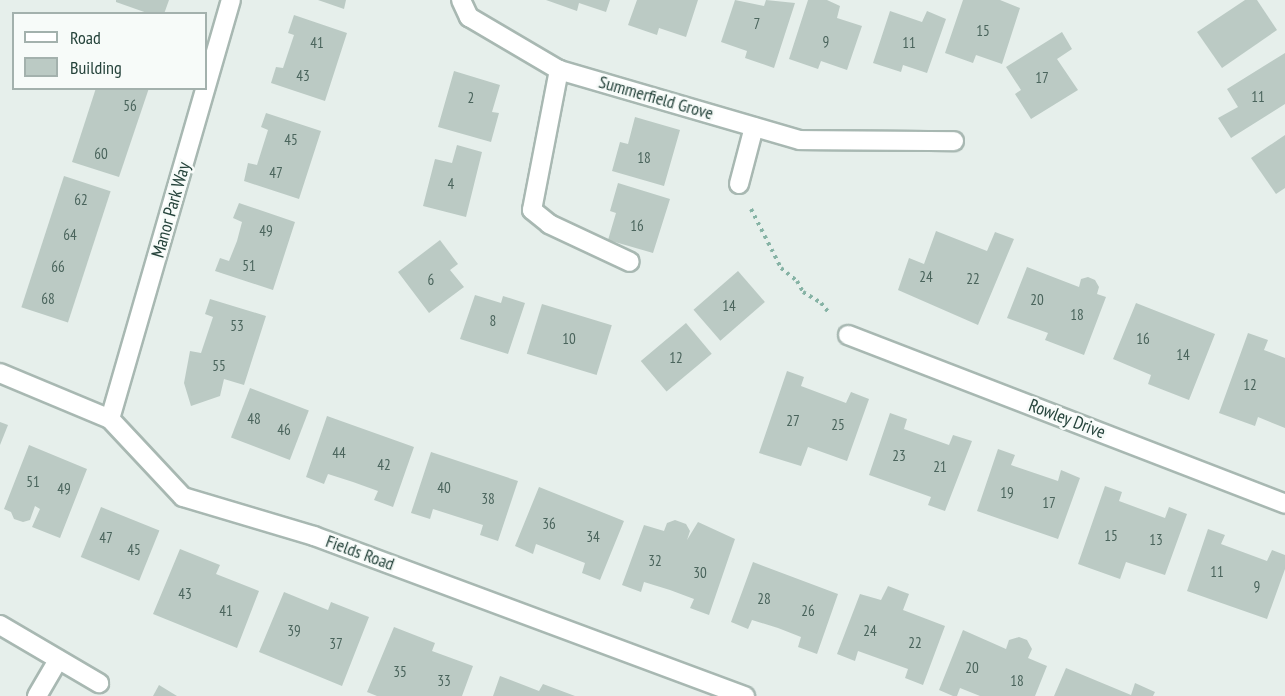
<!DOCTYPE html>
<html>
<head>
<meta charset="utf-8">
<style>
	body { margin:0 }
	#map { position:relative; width:1285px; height:696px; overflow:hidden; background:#e6efeb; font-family:"PT Sans Narrow",sans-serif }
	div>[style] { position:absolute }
	.building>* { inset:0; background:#bbcac4; transform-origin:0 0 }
	.path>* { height:4px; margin-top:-2px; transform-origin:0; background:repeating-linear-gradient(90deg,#86b3a5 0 3px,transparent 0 7.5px) }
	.roads { filter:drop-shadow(2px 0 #a8b8b2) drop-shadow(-2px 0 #a8b8b2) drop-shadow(0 2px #a8b8b2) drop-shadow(0 -2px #a8b8b2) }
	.service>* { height:18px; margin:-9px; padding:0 9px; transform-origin:9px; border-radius:9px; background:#fff }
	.minor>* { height:18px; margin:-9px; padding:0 9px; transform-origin:9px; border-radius:9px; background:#fff }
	span { translate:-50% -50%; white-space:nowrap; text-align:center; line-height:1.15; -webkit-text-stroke:5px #f7fbf9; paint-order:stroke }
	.number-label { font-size:15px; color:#4a645c }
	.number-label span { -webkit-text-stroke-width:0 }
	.street-label { font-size:18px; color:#24423a }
	.legend { position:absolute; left:12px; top:12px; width:195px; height:78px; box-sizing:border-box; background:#f7fbf9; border:2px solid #a3b1ad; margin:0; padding:8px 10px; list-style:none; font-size:18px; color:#24423a }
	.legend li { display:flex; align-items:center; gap:12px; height:30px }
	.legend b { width:30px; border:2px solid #a3b1ad }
</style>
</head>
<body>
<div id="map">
	<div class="building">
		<div style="clip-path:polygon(116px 0,169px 0,164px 14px,150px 14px,116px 2px)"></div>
		<div style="clip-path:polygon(318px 0,346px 0,344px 9px)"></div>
		<div style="clip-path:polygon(546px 0,610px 0,606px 12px,579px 3px,577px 11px)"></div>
		<div style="clip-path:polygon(637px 0,698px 0,686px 37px,659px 28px,657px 35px,628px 25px)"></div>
		<div style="clip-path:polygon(735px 0,764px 6px,766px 0,795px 3px,774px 68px,745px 58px,747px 51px,721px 42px)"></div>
		<div style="clip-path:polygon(808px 0,827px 0,840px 6px,837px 18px,862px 26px,847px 70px,821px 61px,818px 69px,789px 59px)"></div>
		<div style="clip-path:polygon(963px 0,1000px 0,1020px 8px,1002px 64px,976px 55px,973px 63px,945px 53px)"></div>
		<div style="clip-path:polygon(1245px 0,1257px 0,1277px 30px,1222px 68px,1197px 32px)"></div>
		<div style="clip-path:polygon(890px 11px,922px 22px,927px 11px,946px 19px,927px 73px,903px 65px,901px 72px,873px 63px)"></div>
		<div style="clip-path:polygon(294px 15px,347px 33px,325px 101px,271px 83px,276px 67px,283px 68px,294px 35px,288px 33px)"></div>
		<div style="clip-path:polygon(1062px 32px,1072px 49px,1057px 59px,1078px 90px,1031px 119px,1015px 94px,1021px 90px,1006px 67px)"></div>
		<div style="clip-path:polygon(1285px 53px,1285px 104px,1231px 138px,1218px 118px,1238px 107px,1227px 89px)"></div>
		<div style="clip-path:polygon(454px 71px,500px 85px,492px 112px,499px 113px,491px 142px,438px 127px)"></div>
		<div style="clip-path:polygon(96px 88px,149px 88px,119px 177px,72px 162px)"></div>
		<div style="clip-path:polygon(266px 113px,321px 131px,299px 199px,244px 181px,248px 163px,257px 165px,262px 149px,268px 130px,261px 127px)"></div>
		<div style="clip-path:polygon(635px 117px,680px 130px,664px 186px,612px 171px,620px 142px,628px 144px)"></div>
		<div style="clip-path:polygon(1285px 135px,1285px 188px,1276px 194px,1251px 158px)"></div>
		<div style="clip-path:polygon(457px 145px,482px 152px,466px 217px,423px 206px,435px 159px,452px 163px)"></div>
		<div style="left:64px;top:176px;width:49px;height:138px;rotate:18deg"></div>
		<div style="clip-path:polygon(618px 183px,670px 199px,653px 253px,608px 240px,616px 213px,610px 211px)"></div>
		<div style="clip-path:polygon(239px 203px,295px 222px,273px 290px,215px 271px,220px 258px,229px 261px,237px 241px,242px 222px,233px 218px)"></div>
		<div style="clip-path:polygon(936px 231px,987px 251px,995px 232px,1014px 239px,978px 325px,898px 290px,909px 258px,924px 264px)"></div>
		<div style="clip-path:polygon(440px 240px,458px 264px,450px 270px,464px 287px,429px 313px,398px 272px)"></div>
		<div style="clip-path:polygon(1027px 267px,1079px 287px,1081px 279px,1088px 277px,1095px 280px,1099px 287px,1097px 294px,1106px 297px,1084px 355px,1045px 340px,1048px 333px,1007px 318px)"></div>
		<div style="left:738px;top:271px;width:41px;height:59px;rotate:49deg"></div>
		<div style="clip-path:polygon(475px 295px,501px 303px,503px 296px,525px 303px,508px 354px,460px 339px)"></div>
		<div style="clip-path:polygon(210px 299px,266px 316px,244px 385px,224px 379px,220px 396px,191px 406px,184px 383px,190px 351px,201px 353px,213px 317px,205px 314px)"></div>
		<div style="clip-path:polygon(1136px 303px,1215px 334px,1189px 400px,1148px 384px,1151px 375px,1113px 359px)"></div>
		<div style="left:542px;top:304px;width:73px;height:52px;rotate:17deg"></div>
		<div style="left:686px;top:323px;width:40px;height:59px;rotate:50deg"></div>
		<div style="clip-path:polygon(1248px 333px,1268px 340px,1264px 350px,1285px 358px,1285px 428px,1258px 417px,1255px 426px,1219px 413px)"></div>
		<div style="clip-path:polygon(787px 371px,804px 377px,801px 386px,846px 403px,851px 392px,869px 399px,847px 461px,808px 447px,801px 466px,759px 453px)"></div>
		<div style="left:250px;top:388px;width:63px;height:53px;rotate:21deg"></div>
		<div style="clip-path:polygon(890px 413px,907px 419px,904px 429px,949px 445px,953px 435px,972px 441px,945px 511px,928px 505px,931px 497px,869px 475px)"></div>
		<div style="clip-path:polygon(327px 416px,414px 447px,393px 507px,374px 500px,378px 491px,353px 482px,328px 474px,324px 484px,306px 477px)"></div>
		<div style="clip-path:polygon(0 422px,8px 425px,0 445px)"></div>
		<div style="clip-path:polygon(29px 445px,87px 469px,60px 538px,32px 527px,40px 509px,35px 506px,30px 520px,23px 522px,14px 519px,11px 512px,4px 509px)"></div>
		<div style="clip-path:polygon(998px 449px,1015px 455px,1011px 465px,1058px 481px,1061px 470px,1080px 478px,1058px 539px,977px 511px)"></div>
		<div style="clip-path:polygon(431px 452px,518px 481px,498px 541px,480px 535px,483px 525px,433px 509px,430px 519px,411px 513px)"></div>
		<div style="clip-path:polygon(1105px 486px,1122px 492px,1119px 501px,1165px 518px,1169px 507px,1187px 514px,1165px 575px,1126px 562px,1120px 579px,1078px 564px)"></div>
		<div style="clip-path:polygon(539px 487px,624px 521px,600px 580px,582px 573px,585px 563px,562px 554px,536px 544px,533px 554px,515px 546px)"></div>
		<div style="left:101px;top:507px;width:63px;height:54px;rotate:22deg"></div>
		<div style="clip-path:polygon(675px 520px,686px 524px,690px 531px,687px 540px,698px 522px,735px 539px,709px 615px,690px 608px,694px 599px,670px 590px,644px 582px,641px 592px,622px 585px,644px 525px,664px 531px,667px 523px)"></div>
		<div style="clip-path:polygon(1208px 529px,1225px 535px,1221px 544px,1267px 561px,1272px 550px,1285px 555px,1285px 569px,1267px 619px,1187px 591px)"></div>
		<div style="clip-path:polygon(180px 549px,220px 565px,216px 574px,259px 591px,237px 648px,153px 614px)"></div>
		<div style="clip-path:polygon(753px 562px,838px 594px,817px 654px,798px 647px,801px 637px,778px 628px,752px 620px,748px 629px,731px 622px)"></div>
		<div style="clip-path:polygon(888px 586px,909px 594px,903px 610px,945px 626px,923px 685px,905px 678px,908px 669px,858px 651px,855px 661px,837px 654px,860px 594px,881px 600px)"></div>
		<div style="clip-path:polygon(284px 592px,328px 610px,331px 602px,369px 617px,342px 686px,259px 652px)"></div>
		<div style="clip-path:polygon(394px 627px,435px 643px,432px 651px,473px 666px,462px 696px,377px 696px,367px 692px)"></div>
		<div style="clip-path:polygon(963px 630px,1006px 649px,1009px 640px,1019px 637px,1027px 640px,1032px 649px,1028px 658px,1047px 666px,1035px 696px,980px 696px,960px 688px,957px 696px,953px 696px,939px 690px)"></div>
		<div style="clip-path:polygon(1066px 668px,1131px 695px,1135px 683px,1155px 692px,1153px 696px,1054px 696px)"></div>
		<div style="clip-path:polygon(500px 676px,539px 691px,543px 684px,575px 696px,493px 696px)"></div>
		<div style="clip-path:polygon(159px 685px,177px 696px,153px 696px)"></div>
	</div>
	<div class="path">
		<div style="left:751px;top:209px;width:66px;rotate:63deg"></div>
		<div style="left:781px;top:268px;width:21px;rotate:39deg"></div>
		<div style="left:797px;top:281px;width:13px;rotate:61deg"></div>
		<div style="left:803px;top:292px;width:21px;rotate:31deg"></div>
		<div style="left:821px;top:303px;width:13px;rotate:51deg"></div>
	</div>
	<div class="roads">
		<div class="service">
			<div style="left:800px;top:140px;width:154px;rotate:0.4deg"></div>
			<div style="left:532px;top:210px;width:22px;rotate:39deg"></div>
			<div style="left:549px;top:224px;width:89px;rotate:25.1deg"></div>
		</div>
		<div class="minor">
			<div style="left:461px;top:0;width:19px;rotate:65deg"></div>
			<div style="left:469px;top:17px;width:104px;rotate:30.5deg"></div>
			<div style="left:559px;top:70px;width:251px;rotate:16.2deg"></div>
			<div style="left:739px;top:184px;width:59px;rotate:-75.3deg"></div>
			<div style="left:532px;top:210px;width:143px;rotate:-79.1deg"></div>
			<div style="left:848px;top:335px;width:469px;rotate:21.1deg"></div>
			<div style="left:0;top:373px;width:119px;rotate:22.7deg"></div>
			<div style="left:110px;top:419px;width:107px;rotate:46.9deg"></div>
			<div style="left:183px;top:497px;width:137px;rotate:16.6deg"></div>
			<div style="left:314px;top:536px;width:460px;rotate:20.4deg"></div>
			<div style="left:110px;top:419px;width:436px;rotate:-73.9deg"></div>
			<div style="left:0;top:625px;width:115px;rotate:30.4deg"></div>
			<div style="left:37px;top:696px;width:42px;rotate:-59.7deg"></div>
		</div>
	</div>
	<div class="number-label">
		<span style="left:757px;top:24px">7</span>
		<span style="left:983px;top:31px">15</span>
		<span style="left:826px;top:42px">9</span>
		<span style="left:317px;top:43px">41</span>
		<span style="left:909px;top:43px">11</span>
		<span style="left:303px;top:76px">43</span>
		<span style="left:1042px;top:78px">17</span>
		<span style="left:1258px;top:97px">11</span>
		<span style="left:471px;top:98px">2</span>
		<span style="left:130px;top:106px">56</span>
		<span style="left:291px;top:140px">45</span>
		<span style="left:101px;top:154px">60</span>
		<span style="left:644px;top:158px">18</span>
		<span style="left:276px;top:173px">47</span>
		<span style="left:451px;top:184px">4</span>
		<span style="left:81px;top:200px">62</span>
		<span style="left:637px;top:226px">16</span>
		<span style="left:266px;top:231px">49</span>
		<span style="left:70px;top:235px">64</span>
		<span style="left:249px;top:266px">51</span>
		<span style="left:58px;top:267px">66</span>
		<span style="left:926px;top:277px">24</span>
		<span style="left:973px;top:279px">22</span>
		<span style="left:431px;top:280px">6</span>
		<span style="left:48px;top:299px">68</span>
		<span style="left:1037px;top:300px">20</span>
		<span style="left:729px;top:306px">14</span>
		<span style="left:1077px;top:315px">18</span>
		<span style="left:493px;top:321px">8</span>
		<span style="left:237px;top:326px">53</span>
		<span style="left:569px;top:339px">10</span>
		<span style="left:1143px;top:339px">16</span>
		<span style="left:1183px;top:355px">14</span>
		<span style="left:676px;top:358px">12</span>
		<span style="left:219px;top:366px">55</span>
		<span style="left:1250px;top:385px">12</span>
		<span style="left:254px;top:419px">48</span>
		<span style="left:793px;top:421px">27</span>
		<span style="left:838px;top:425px">25</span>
		<span style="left:284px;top:430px">46</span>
		<span style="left:339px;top:453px">44</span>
		<span style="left:899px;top:456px">23</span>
		<span style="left:384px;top:465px">42</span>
		<span style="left:940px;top:467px">21</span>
		<span style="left:33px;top:482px">51</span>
		<span style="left:444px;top:488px">40</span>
		<span style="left:64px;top:489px">49</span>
		<span style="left:1007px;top:493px">19</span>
		<span style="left:488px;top:499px">38</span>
		<span style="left:1049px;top:503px">17</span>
		<span style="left:549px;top:524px">36</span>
		<span style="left:1111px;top:536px">15</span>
		<span style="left:593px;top:537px">34</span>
		<span style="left:106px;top:538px">47</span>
		<span style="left:1156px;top:540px">13</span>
		<span style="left:134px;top:550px">45</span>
		<span style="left:655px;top:561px">32</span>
		<span style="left:1217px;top:572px">11</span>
		<span style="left:700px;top:573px">30</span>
		<span style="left:1257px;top:587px">9</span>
		<span style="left:185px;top:594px">43</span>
		<span style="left:764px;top:599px">28</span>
		<span style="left:226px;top:611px">41</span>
		<span style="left:808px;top:611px">26</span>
		<span style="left:294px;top:631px">39</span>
		<span style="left:870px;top:631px">24</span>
		<span style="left:915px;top:643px">22</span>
		<span style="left:336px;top:644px">37</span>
		<span style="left:972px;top:668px">20</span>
		<span style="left:400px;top:672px">35</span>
		<span style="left:444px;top:681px">33</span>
		<span style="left:1017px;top:681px">18</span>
	</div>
	<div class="street-label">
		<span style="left:656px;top:98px;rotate:16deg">Summerfield Grove</span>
		<span style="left:171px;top:210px;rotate:-74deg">Manor Park Way</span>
		<span style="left:1067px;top:419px;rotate:21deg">Rowley Drive</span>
		<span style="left:360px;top:553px;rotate:20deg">Fields Road</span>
	</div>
	<ul class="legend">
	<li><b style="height:8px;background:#fff"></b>Road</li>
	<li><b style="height:16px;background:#bbcac4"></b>Building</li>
	</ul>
</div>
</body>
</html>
